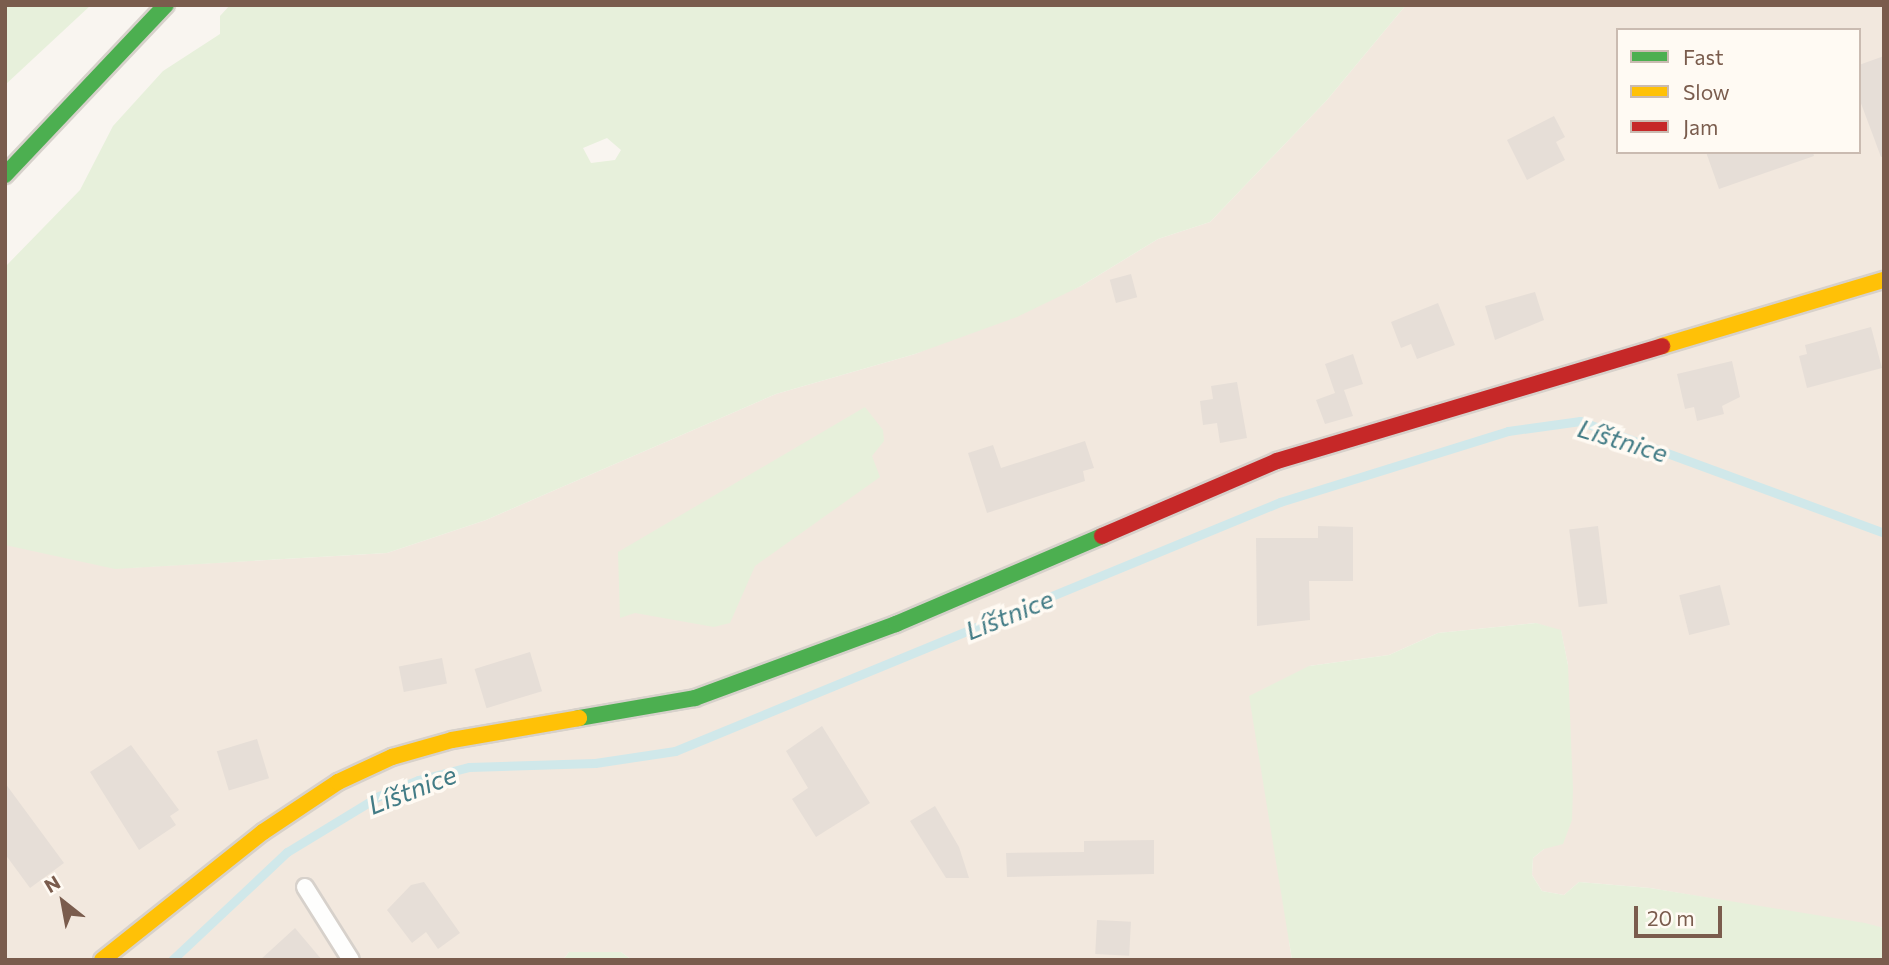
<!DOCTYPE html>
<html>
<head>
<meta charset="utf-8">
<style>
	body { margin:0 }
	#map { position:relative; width:1889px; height:965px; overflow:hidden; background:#f9f5f0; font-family:Commissioner,sans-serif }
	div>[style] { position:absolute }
	.residential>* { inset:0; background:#f2e8de }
	.green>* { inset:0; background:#e7f0db }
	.stream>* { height:9px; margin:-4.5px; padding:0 4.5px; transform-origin:4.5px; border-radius:4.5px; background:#d0e8ea }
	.building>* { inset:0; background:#e6ded7; transform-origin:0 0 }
	.roads { filter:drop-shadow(2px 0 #d7d1cb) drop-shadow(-2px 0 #d7d1cb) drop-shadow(0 2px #d7d1cb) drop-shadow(0 -2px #d7d1cb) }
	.lane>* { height:16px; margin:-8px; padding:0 8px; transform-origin:8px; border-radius:8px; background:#fefefd }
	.fast>* { height:16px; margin:-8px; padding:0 8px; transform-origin:8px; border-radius:8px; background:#4caf50 }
	.slow>* { height:16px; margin:-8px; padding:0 8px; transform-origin:8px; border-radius:8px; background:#ffc107 }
	.jam>* { height:16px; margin:-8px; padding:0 8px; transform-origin:8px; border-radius:8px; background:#c62828 }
	span { translate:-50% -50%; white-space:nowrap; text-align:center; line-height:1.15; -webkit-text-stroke:7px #fffaf3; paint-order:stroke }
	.water-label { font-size:26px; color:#437c86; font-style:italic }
	.frame { position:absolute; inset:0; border:7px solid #7a5c4d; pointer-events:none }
	.legend { position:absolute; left:1616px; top:28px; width:245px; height:126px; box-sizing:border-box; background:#fffaf3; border:2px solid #cabbb1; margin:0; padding:9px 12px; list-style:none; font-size:21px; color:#7a5c4d }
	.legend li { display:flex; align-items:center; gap:14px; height:35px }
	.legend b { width:35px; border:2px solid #cabbb1 }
	.north { position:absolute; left:28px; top:867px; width:70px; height:70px; -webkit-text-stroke:5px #fffaf3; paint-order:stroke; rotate:329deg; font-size:19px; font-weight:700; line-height:28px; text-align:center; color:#7a5c4d }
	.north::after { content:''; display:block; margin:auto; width:24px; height:32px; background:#7a5c4d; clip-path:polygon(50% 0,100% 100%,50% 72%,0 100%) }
	.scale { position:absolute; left:1634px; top:906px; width:88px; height:32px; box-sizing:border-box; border:4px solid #7a5c4d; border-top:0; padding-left:9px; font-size:21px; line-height:24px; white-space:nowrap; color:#7a5c4d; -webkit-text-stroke:5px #fffaf3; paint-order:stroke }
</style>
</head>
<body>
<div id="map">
	<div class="residential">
		<div style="clip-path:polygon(evenodd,1406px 5px,1884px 5px,1884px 928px,1650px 888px,1579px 882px,1564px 895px,1542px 891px,1532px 875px,1533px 858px,1544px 849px,1568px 665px,1561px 631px,1535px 623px,1438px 633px,1389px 655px,1309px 666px,1289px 941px,1292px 960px,632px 960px,621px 952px,569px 952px,563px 960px,5px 960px,5px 543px,126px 568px,387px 553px,486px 520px,776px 394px,915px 354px,1081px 286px,1158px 239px,1210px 222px,1327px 100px,1406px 5px,1618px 30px,1859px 30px,1859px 152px,1618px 152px,1618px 30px)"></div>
	</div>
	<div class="green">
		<div style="clip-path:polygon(5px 5px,91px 5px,5px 85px)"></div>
		<div style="clip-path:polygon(evenodd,230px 5px,1406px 5px,1327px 100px,1210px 222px,1158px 239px,1081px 286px,1017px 317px,915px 354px,776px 394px,486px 520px,387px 553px,115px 569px,5px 545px,5px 267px,80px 190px,113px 126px,163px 71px,220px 34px,220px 16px,230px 5px,607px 138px,621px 150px,615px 160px,591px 163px,583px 148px,607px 138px)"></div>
		<div style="clip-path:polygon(865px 407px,883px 430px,884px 441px,872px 456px,880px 477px,755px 566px,730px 623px,714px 627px,635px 613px,620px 618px,618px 552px)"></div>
		<div style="clip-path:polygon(1536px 623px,1561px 630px,1568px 665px,1573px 789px,1572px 820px,1563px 844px,1544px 849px,1533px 858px,1532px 875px,1542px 891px,1564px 895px,1579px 882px,1650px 888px,1865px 923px,1884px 928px,1884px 960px,1292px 960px,1249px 696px,1309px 666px,1389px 655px,1438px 633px)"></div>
		<div style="clip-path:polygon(569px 952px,621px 952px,632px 960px,563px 960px)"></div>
	</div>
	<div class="stream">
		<div style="left:172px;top:960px;width:158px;rotate:-43.2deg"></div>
		<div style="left:287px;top:852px;width:108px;rotate:-31.3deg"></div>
		<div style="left:379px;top:796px;width:42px;rotate:-22.3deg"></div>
		<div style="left:418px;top:780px;width:53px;rotate:-14.3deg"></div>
		<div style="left:469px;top:767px;width:126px;rotate:-1.8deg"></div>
		<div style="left:595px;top:763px;width:81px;rotate:-8.5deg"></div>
		<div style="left:675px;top:751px;width:654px;rotate:-22.37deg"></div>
		<div style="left:1280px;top:502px;width:239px;rotate:-17.3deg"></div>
		<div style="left:1508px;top:431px;width:73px;rotate:-7.9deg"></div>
		<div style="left:1580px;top:421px;width:324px;rotate:20.2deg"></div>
	</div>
	<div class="building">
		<div style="clip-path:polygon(1884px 56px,1884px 156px,1881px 157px,1859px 98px,1859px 65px)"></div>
		<div style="clip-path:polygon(1554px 116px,1565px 137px,1556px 142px,1565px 160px,1527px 180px,1507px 140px)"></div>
		<div style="clip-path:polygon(1706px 152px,1813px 152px,1814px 156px,1719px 189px)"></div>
		<div style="left:1131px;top:274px;width:24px;height:22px;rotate:75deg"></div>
		<div style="clip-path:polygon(1535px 292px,1544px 320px,1495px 340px,1485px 306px)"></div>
		<div style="clip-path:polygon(1438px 303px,1455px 345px,1417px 359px,1411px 344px,1401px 348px,1391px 322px)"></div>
		<div style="clip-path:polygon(1871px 327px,1882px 368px,1807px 388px,1799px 356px,1807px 354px,1805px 345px)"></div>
		<div style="clip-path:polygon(1353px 354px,1363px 384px,1344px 390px,1353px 416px,1325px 424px,1316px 400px,1335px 393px,1325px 364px)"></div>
		<div style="clip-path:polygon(1732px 361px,1740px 397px,1722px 406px,1724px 414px,1697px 421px,1694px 407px,1685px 409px,1677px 374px)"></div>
		<div style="clip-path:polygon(1237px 382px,1247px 438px,1220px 443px,1217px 423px,1203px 425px,1200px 401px,1213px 399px,1211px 386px)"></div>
		<div style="clip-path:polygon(1085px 441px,1094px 468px,1083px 471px,1085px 481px,987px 513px,968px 453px,993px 445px,1001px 468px)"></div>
		<div style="clip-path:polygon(1318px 526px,1353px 527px,1353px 581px,1309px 581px,1310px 620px,1257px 626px,1256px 538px,1318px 538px)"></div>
		<div style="left:1598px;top:526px;width:78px;height:29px;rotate:83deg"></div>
		<div style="left:1720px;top:585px;width:41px;height:42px;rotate:76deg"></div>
		<div style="left:530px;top:652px;width:41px;height:58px;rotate:73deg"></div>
		<div style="left:442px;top:658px;width:26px;height:44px;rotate:79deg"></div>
		<div style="clip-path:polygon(822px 726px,870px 803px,816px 837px,792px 799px,808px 788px,786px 751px)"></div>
		<div style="left:257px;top:739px;width:41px;height:42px;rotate:73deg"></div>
		<div style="clip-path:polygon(131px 745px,179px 810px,170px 816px,176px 825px,139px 850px,90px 772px)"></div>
		<div style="clip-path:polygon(5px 783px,64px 863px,30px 888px,5px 854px)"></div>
		<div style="clip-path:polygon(935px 806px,959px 847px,969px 878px,946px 878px,910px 821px)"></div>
		<div style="clip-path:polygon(1154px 840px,1154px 874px,1007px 877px,1006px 853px,1084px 852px,1084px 841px)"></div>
		<div style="clip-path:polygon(424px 882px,460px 933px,438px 949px,426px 932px,412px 943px,387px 910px,411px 885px)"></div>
		<div style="left:1097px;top:920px;width:34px;height:34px;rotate:3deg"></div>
		<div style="clip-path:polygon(295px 928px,322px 960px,260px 960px)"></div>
	</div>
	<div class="roads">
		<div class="lane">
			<div style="left:305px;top:887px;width:86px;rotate:57.8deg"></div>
		</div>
		<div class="fast">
			<div style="left:5px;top:175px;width:234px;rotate:-46.6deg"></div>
			<div style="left:579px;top:718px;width:118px;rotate:-9.8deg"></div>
			<div style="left:695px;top:698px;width:214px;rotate:-20.2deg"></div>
			<div style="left:896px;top:624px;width:224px;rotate:-23.1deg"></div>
		</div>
		<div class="slow">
			<div style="left:1662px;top:346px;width:232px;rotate:-16.6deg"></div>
			<div style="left:102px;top:960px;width:206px;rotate:-38.5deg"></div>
			<div style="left:263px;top:832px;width:90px;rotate:-33.7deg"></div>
			<div style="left:338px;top:782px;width:60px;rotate:-24.8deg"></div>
			<div style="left:392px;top:757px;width:62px;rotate:-15.8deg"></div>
			<div style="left:452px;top:740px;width:129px;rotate:-9.8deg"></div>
		</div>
		<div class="jam">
			<div style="left:1102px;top:536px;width:190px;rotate:-23.2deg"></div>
			<div style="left:1277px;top:461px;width:402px;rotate:-16.6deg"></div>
		</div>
	</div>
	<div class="water-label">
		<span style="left:1623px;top:440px;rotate:17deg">Líštnice</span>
		<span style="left:1009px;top:614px;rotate:-22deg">Líštnice</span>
		<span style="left:412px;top:789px;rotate:-21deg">Líštnice</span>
	</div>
	<div class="frame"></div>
	<ul class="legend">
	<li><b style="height:9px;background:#4caf50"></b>Fast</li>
	<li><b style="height:9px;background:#ffc107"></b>Slow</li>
	<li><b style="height:9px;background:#c62828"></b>Jam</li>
	</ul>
	<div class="north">N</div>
	<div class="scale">20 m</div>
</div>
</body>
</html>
